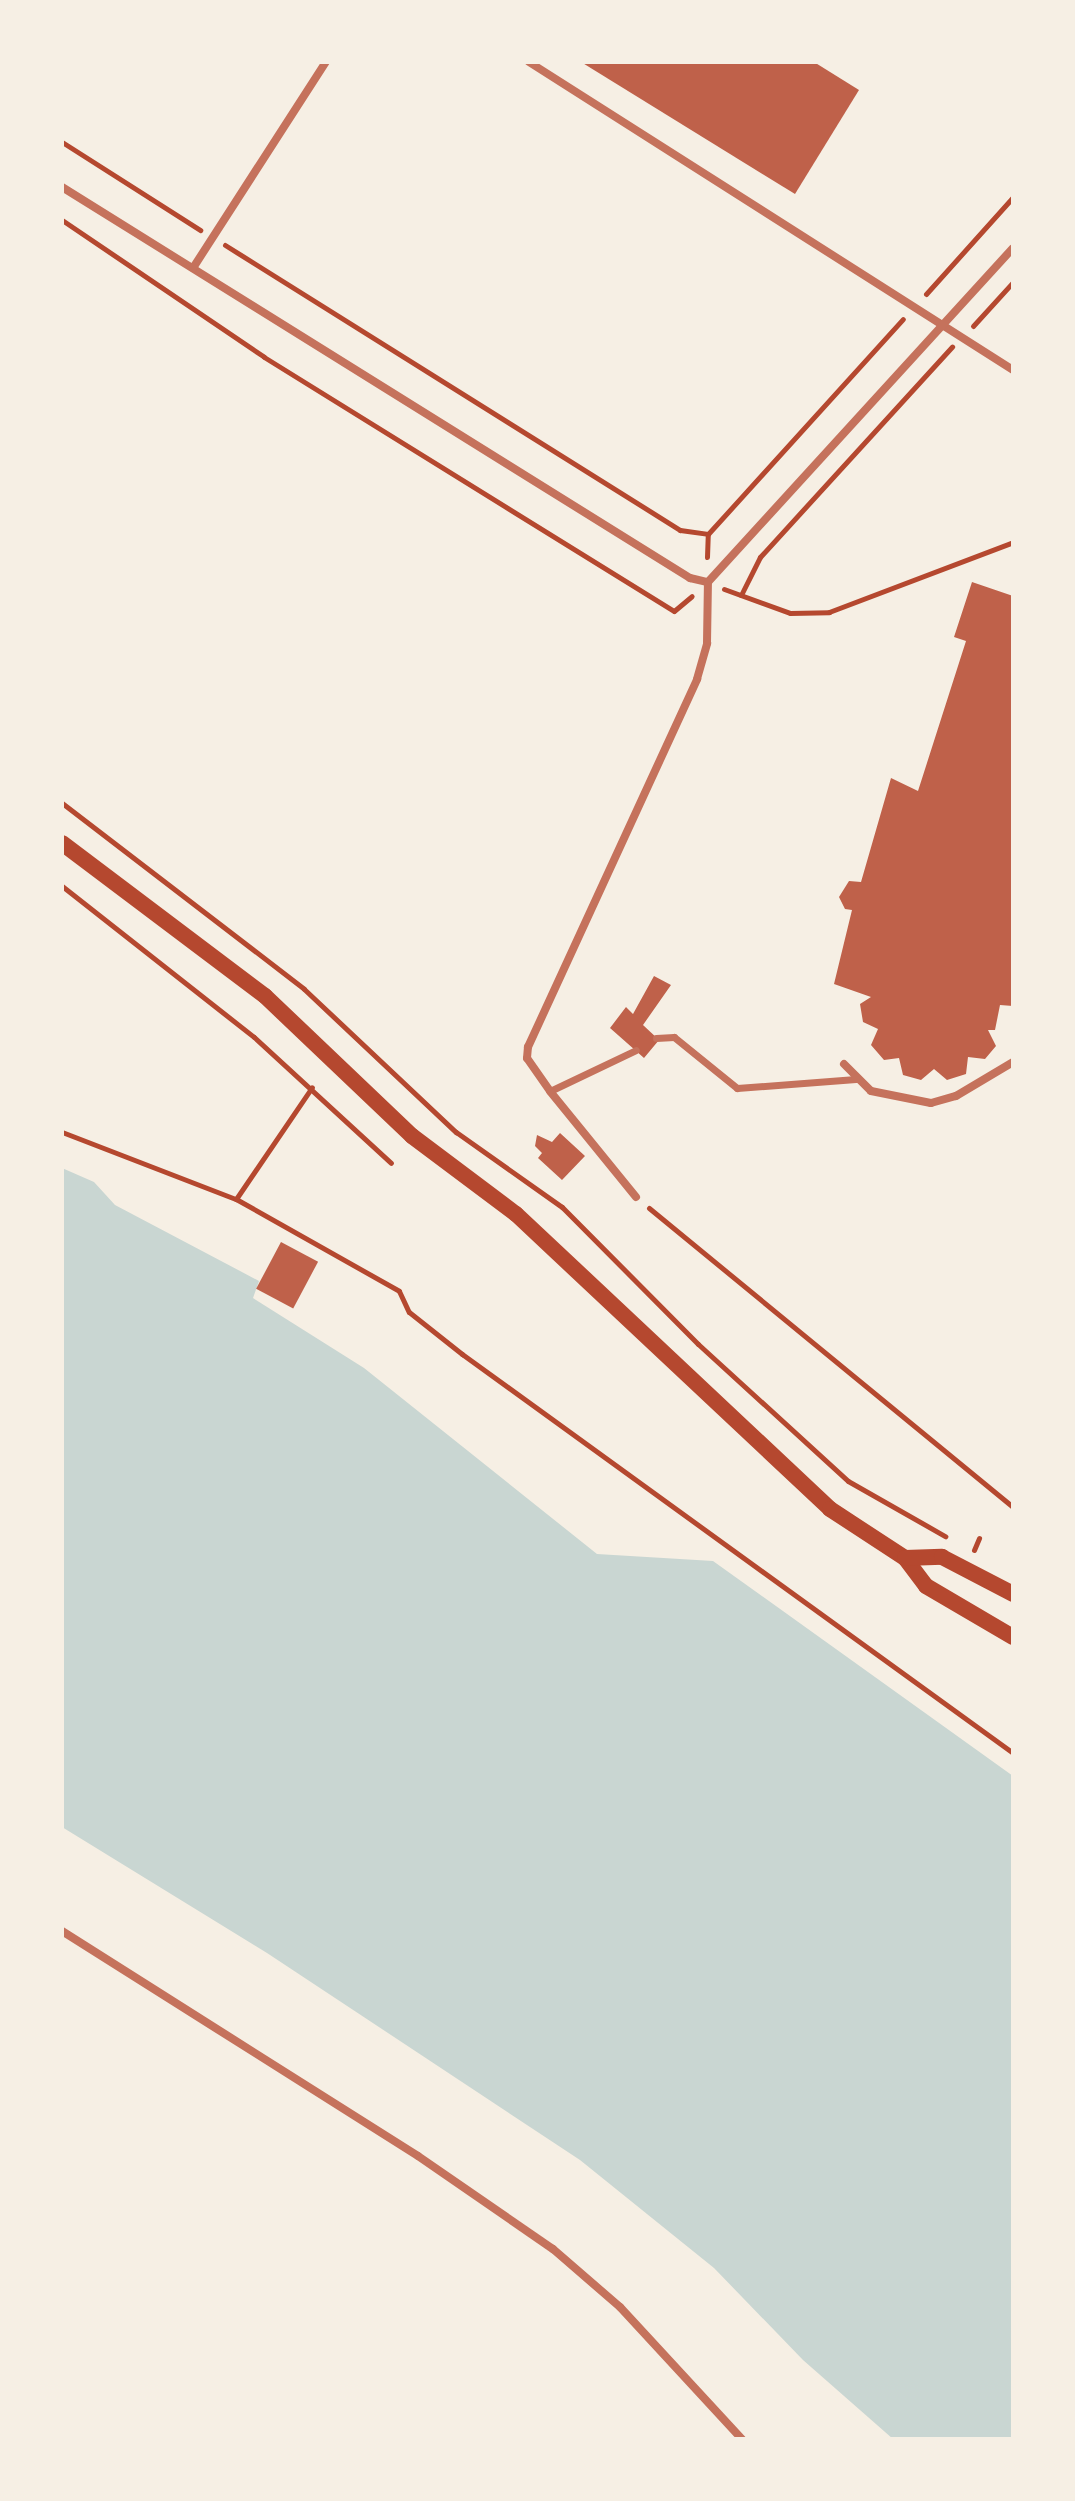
<!DOCTYPE html>
<html>
<head>
<meta charset="utf-8">
<style>
	body { margin:0 }
	#map { position:relative; width:1075px; height:2501px; overflow:hidden; background:#f6efe4; font-family:"Open Sans",sans-serif }
	div>[style] { position:absolute }
	.water>* { inset:0; background:#c9d6d2 }
	.building>* { inset:0; background:#bf614a; transform-origin:0 0 }
	.path>* { height:5px; margin:-2.5px; padding:0 2.5px; transform-origin:2.5px; border-radius:2.5px; background:#b5482f }
	.pedestrian>* { height:7px; margin:-3.5px; padding:0 3.5px; transform-origin:3.5px; border-radius:3.5px; background:#c5725c }
	.minor>* { height:8px; margin:-4px; padding:0 4px; transform-origin:4px; border-radius:4px; background:#c5725c }
	.secondary>* { height:16px; margin:-8px; padding:0 8px; transform-origin:8px; border-radius:8px; background:#b5482f }
	span { translate:-50% -50%; white-space:nowrap; text-align:center; line-height:1.15; -webkit-text-stroke:8px #f6efe4; paint-order:stroke }
	.frame { position:absolute; inset:0; border:64px solid #f6efe4; pointer-events:none }
</style>
</head>
<body>
<div id="map">
	<div class="water">
		<div style="clip-path:polygon(62px 1168px,94px 1182px,115px 1205px,259px 1281px,253px 1298px,364px 1368px,597px 1554px,713px 1561px,1013px 1776px,1013px 2439px,893px 2439px,803px 2360px,714px 2268px,580px 2160px,267px 1953px,62px 1827px)"></div>
	</div>
	<div class="building">
		<div style="clip-path:polygon(581px 62px,814px 62px,859px 90px,795px 194px)"></div>
		<div style="clip-path:polygon(972px 582px,1013px 596px,1013px 1006px,1000px 1005px,995px 1030px,988px 1030px,996px 1046px,985px 1059px,968px 1057px,966px 1074px,947px 1080px,934px 1069px,921px 1080px,903px 1075px,899px 1058px,884px 1060px,871px 1045px,878px 1029px,863px 1022px,860px 1004px,871px 997px,834px 984px,852px 910px,845px 909px,839px 897px,849px 881px,861px 882px,891px 778px,918px 791px,966px 641px,954px 637px)"></div>
		<div style="clip-path:polygon(654px 976px,671px 985px,643px 1025px,659px 1040px,644px 1058px,610px 1028px,626px 1007px,633px 1014px)"></div>
		<div style="clip-path:polygon(560px 1133px,585px 1156px,562px 1180px,538px 1158px,542px 1153px,535px 1146px,537px 1135px,552px 1142px)"></div>
		<div style="left:281px;top:1242px;width:42px;height:53px;rotate:28deg"></div>
	</div>
	<div class="path">
		<div style="left:62px;top:142px;width:164px;rotate:32.5deg"></div>
		<div style="left:62px;top:220px;width:244px;rotate:34.1deg"></div>
		<div style="left:264px;top:357px;width:482px;rotate:31.8deg"></div>
		<div style="left:674px;top:611px;width:23px;rotate:-40deg"></div>
		<div style="left:225px;top:245px;width:537px;rotate:32.06deg"></div>
		<div style="left:680px;top:530px;width:28px;rotate:8deg"></div>
		<div style="left:926px;top:294px;width:130px;rotate:-48.1deg"></div>
		<div style="left:973px;top:326px;width:59px;rotate:-47.7deg"></div>
		<div style="left:707px;top:557px;width:23px;rotate:-88deg"></div>
		<div style="left:708px;top:534px;width:290px;rotate:-47.8deg"></div>
		<div style="left:724px;top:589px;width:70px;rotate:20deg"></div>
		<div style="left:790px;top:613px;width:39px;rotate:-1deg"></div>
		<div style="left:829px;top:612px;width:197px;rotate:-20.8deg"></div>
		<div style="left:741px;top:595px;width:42px;rotate:-63.4deg"></div>
		<div style="left:760px;top:557px;width:285px;rotate:-47.6deg"></div>
		<div style="left:62px;top:803px;width:305px;rotate:37.5deg"></div>
		<div style="left:304px;top:989px;width:209px;rotate:43.3deg"></div>
		<div style="left:456px;top:1132px;width:130px;rotate:35.3deg"></div>
		<div style="left:562px;top:1207px;width:193px;rotate:45.2deg"></div>
		<div style="left:698px;top:1344px;width:203px;rotate:42.4deg"></div>
		<div style="left:848px;top:1481px;width:112px;rotate:29.6deg"></div>
		<div style="left:62px;top:886px;width:244px;rotate:38.2deg"></div>
		<div style="left:254px;top:1037px;width:186px;rotate:42.6deg"></div>
		<div style="left:62px;top:1132px;width:186px;rotate:21.1deg"></div>
		<div style="left:236px;top:1199px;width:187px;rotate:29.4deg"></div>
		<div style="left:399px;top:1291px;width:23px;rotate:65deg"></div>
		<div style="left:409px;top:1312px;width:68px;rotate:38.4deg"></div>
		<div style="left:462px;top:1354px;width:680px;rotate:35.91deg"></div>
		<div style="left:236px;top:1199px;width:135px;rotate:-55.8deg"></div>
		<div style="left:649px;top:1208px;width:471px;rotate:39.4deg"></div>
		<div style="left:974px;top:1550px;width:13px;rotate:-67deg"></div>
	</div>
	<div class="pedestrian">
		<div style="left:656px;top:1038px;width:18px;rotate:-3deg"></div>
		<div style="left:674px;top:1037px;width:81px;rotate:39deg"></div>
		<div style="left:737px;top:1088px;width:119px;rotate:-4.3deg"></div>
		<div style="left:550px;top:1091px;width:95px;rotate:-25.5deg"></div>
	</div>
	<div class="minor">
		<div style="left:529px;top:62px;width:574px;rotate:32.47deg"></div>
		<div style="left:62px;top:187px;width:740px;rotate:31.91deg"></div>
		<div style="left:690px;top:578px;width:18px;rotate:13deg"></div>
		<div style="left:193px;top:268px;width:245px;rotate:-57.2deg"></div>
		<div style="left:708px;top:582px;width:452px;rotate:-47.6deg"></div>
		<div style="left:844px;top:1064px;width:38px;rotate:45deg"></div>
		<div style="left:871px;top:1091px;width:61px;rotate:11.3deg"></div>
		<div style="left:931px;top:1103px;width:26px;rotate:-16deg"></div>
		<div style="left:956px;top:1096px;width:66px;rotate:-30.8deg"></div>
		<div style="left:636px;top:1197px;width:136px;rotate:-129.1deg"></div>
		<div style="left:550px;top:1091px;width:40px;rotate:-124.9deg"></div>
		<div style="left:527px;top:1058px;width:11px;rotate:-85deg"></div>
		<div style="left:528px;top:1047px;width:405px;rotate:-65.3deg"></div>
		<div style="left:697px;top:679px;width:37px;rotate:-74deg"></div>
		<div style="left:707px;top:643px;width:61px;rotate:-89.1deg"></div>
		<div style="left:62px;top:1931px;width:421px;rotate:32.3deg"></div>
		<div style="left:418px;top:2156px;width:164px;rotate:34.6deg"></div>
		<div style="left:553px;top:2249px;width:89px;rotate:40.9deg"></div>
		<div style="left:620px;top:2307px;width:180px;rotate:47.3deg"></div>
	</div>
	<div class="secondary">
		<div style="left:62px;top:843px;width:254px;rotate:37deg"></div>
		<div style="left:265px;top:996px;width:203px;rotate:43.6deg"></div>
		<div style="left:412px;top:1136px;width:130px;rotate:36.9deg"></div>
		<div style="left:516px;top:1214px;width:431px;rotate:43.2deg"></div>
		<div style="left:830px;top:1509px;width:90px;rotate:33.2deg"></div>
		<div style="left:905px;top:1558px;width:35px;rotate:53deg"></div>
		<div style="left:926px;top:1586px;width:101px;rotate:30.4deg"></div>
		<div style="left:905px;top:1558px;width:37px;rotate:-2deg"></div>
		<div style="left:942px;top:1557px;width:80px;rotate:27.5deg"></div>
	</div>
	<div class="frame"></div>
</div>
</body>
</html>
